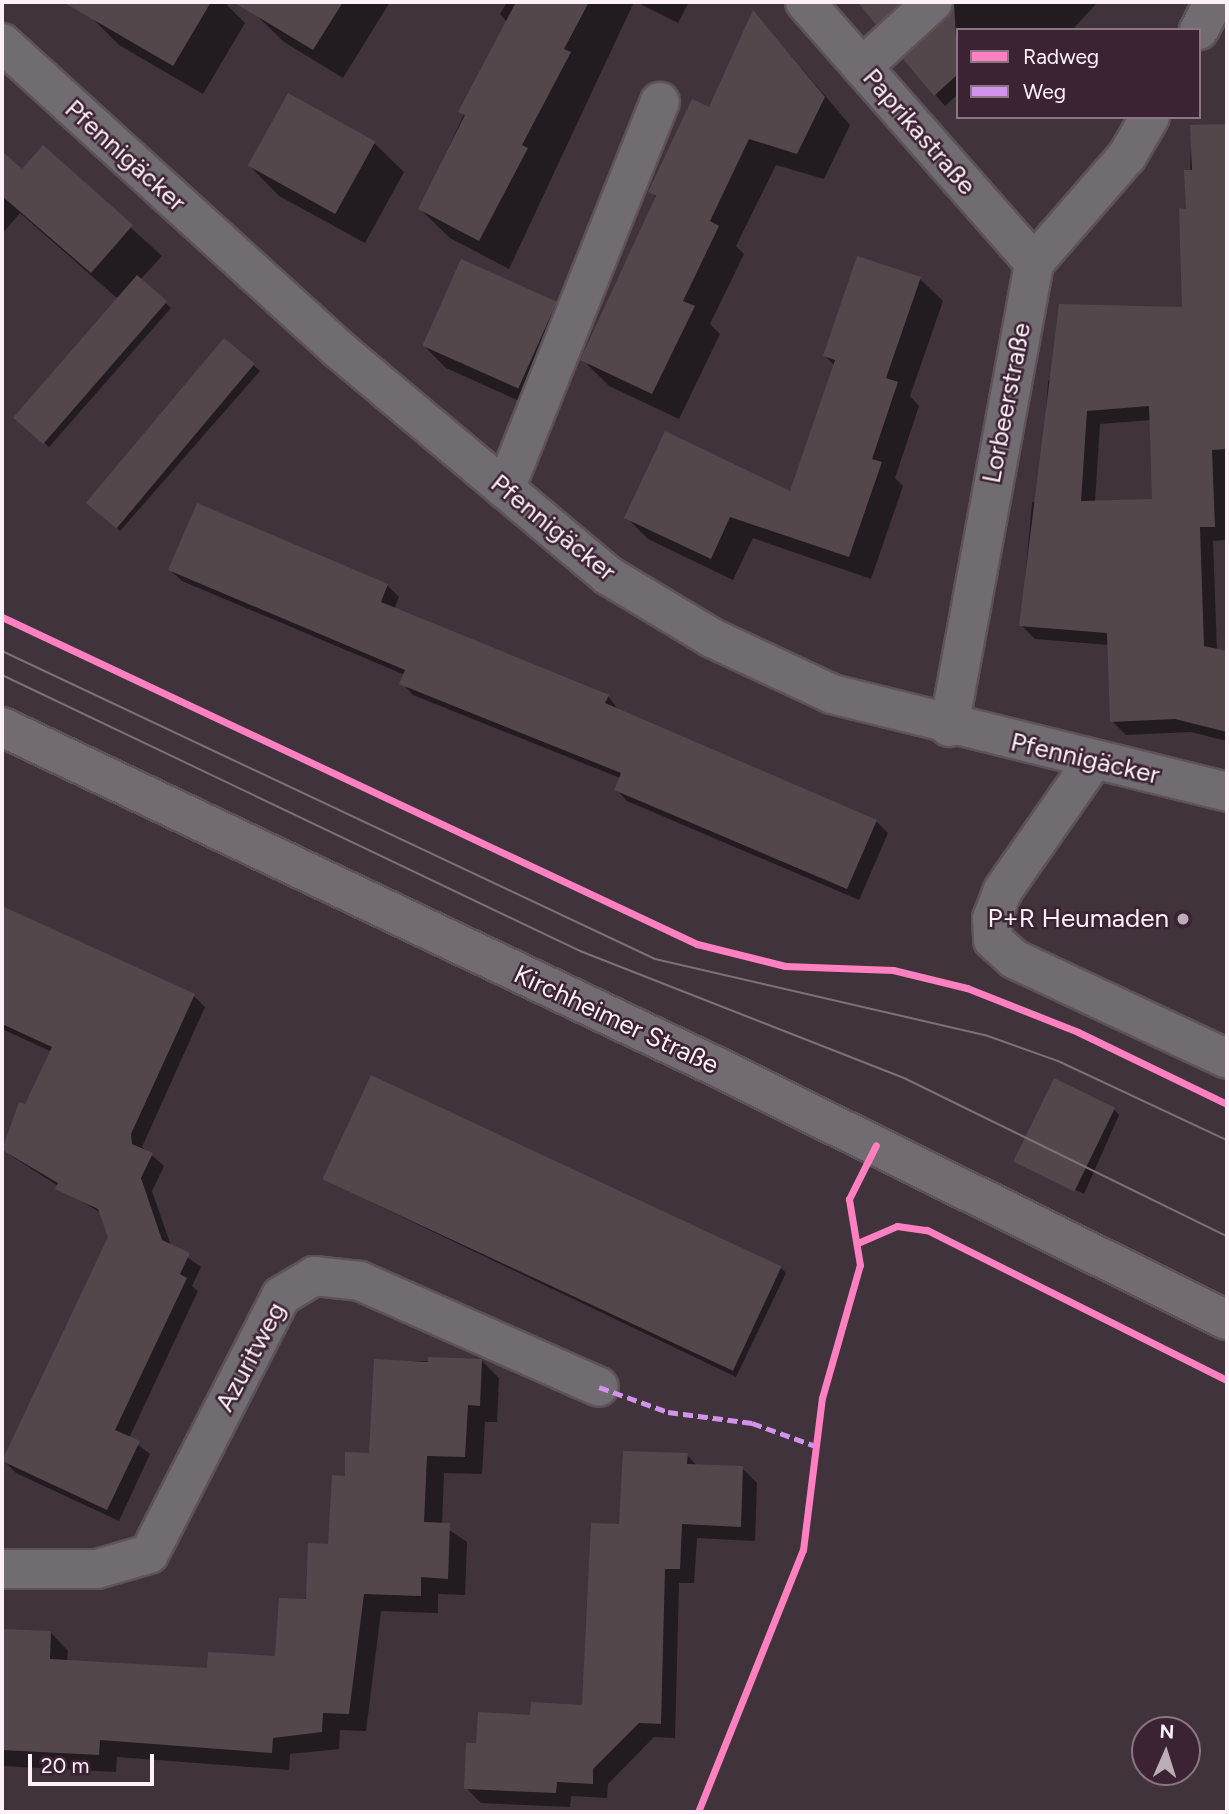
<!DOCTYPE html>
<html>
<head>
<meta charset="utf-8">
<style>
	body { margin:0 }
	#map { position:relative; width:1229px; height:1814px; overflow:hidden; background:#41333c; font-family:Figtree,sans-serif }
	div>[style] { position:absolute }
	.shadow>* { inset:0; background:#0007 }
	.building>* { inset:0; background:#54474c; transform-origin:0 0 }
	.roads { filter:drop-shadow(2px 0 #5e5259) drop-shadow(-2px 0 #5e5259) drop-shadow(0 2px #5e5259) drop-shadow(0 -2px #5e5259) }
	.minor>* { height:38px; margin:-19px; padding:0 19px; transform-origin:19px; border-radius:19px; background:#716c71 }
	.major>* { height:38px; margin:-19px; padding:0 19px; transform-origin:19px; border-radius:19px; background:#736b72 }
	.tram>* { height:2px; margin:-1px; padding:0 1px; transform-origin:1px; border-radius:1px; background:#797378 }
	.quiet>* { height:5px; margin-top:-2.5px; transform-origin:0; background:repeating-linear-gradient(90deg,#d193ec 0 10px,transparent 0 15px) }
	.cycleway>* { height:7px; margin:-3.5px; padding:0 3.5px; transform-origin:3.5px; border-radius:3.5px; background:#ff80c0 }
	.dots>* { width:19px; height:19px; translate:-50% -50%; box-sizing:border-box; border:4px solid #3c2333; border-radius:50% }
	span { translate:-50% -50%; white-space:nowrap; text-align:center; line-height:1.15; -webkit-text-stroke:5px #3c2333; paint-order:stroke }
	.street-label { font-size:26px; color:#fef0f8 }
	.poi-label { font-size:26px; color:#fef0f8 }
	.right { translate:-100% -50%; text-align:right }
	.frame { position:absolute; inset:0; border:4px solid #fef0f8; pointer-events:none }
	.legend { position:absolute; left:956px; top:28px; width:245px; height:91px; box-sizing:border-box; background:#3c2333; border:2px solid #8a7582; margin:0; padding:9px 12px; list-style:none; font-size:21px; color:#fef0f8 }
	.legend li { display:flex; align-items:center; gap:14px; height:35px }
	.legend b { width:35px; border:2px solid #8a7582 }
	.north { position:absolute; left:1131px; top:1716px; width:70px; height:70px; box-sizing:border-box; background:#3c2333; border:2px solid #8a7582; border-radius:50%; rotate:3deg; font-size:19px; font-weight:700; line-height:28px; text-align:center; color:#fef0f8 }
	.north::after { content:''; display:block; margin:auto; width:24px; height:32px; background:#bcaeb6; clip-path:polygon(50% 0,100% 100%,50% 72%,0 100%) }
	.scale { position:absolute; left:28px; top:1754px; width:126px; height:32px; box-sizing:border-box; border:4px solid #fef0f8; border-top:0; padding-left:9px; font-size:21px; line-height:24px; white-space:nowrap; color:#fef0f8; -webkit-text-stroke:5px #3c2333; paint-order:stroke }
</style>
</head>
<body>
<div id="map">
	<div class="shadow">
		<div style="clip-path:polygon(98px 2px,224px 2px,245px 23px,203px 94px,119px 45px,89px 15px)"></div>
		<div style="clip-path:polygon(261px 2px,390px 2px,343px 78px,284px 42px,254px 13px)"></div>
		<div style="clip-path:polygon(507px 2px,634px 2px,509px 269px,450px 238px,420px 209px,507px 22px,500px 14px)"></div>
		<div style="clip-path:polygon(636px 2px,689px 2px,678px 23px)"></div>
		<div style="clip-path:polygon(860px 2px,925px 2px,887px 34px)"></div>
		<div style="clip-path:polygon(954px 2px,1098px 2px,1072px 30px,958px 30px,958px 94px,945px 106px,905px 59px,950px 19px)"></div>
		<div style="clip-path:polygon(754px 13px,850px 125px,824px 179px,776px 165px,736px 246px,744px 254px,710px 324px,720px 334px,679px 419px,609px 386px,582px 359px,657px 199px,650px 191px,710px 109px)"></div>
		<div style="clip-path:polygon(evenodd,1227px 126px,1227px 540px,1213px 541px,1217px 651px,1227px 653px,1227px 741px,1191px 732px,1126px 735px,1112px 721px,1109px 645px,1035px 639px,1021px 625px,1032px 502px,1040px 502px,1048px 381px,1184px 309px,1192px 127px,1227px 126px,1151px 420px,1154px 500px,1095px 502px,1100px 424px,1151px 420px)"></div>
		<div style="clip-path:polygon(374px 143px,404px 172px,365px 243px,279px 196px,250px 166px)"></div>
		<div style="clip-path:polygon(43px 148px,162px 256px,140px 280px,171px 308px,49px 447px,20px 422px,118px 299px,20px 213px,2px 234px,2px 153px,22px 171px)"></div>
		<div style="clip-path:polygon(858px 258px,920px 279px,943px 301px,910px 396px,919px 406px,895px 478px,903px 486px,871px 579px,753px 538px,733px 580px,648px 539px,626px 517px,791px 493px,835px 366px,825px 356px)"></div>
		<div style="clip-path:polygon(556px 303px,578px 325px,537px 409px,446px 368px,424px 346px)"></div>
		<div style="clip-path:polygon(224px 340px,260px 371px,120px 531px,90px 505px)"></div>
		<div style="clip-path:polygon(170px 570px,387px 585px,399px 597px,394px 610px,608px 696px,619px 711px,876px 821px,888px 833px,859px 900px,627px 801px,616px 789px,620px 778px,413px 695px,402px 683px,405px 675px,182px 581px)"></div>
		<div style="clip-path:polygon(2px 908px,194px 996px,205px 1007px,142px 1147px,164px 1166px,152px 1191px,171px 1246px,201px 1267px,192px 1286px,198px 1291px,129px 1438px,150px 1454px,119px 1521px,16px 1473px,4px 1461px,110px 1237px,102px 1214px,2px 1150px,52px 1052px,2px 1029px)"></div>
		<div style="clip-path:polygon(1114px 1109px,1119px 1115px,1084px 1194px,1019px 1162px)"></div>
		<div style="clip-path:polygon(323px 1179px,780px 1267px,786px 1273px,736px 1377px)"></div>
		<div style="clip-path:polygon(376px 1361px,482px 1361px,499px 1378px,497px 1422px,485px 1422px,482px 1474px,444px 1473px,442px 1525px,467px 1542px,465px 1595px,438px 1594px,438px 1613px,381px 1611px,366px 1731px,340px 1730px,339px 1749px,290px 1754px,289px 1770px,117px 1757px,116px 1772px,2px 1766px,2px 1630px,51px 1633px,68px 1651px,67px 1661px,209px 1669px,277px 1658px,330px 1546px,346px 1478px,371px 1455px)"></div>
		<div style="clip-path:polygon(687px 1455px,697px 1466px,742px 1468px,757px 1483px,755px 1541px,697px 1538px,694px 1583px,679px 1583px,675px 1738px,654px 1737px,608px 1784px,607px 1798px,571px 1796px,570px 1807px,481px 1803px,466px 1788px,478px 1745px,532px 1716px,584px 1707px,620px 1526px)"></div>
	</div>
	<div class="building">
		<div style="clip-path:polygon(63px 2px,211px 2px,173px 66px)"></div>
		<div style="clip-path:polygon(233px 2px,343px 2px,313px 50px)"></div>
		<div style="clip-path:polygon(516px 2px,589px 2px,564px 49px,571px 52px,522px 145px,528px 148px,479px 241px,418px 209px,465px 115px,458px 112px)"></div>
		<div style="clip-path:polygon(858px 2px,901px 2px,876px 25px)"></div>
		<div style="clip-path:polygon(954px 2px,958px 74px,934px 96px,903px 59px,948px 18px)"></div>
		<div style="clip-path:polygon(753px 10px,825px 97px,797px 154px,749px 139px,710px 221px,719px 226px,683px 301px,695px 306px,652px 394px,580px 360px,656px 196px,648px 192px,692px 99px,709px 107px)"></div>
		<div style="left:288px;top:93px;width:100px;height:83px;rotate:29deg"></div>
		<div style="clip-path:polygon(evenodd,1227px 124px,1227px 449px,1212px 450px,1215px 527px,1200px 527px,1204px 646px,1227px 651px,1227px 732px,1175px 719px,1110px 722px,1107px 633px,1019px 626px,1059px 304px,1182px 307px,1179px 208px,1186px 209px,1184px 170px,1192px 170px,1190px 125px,1227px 124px,1149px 406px,1152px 499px,1081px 501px,1087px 411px,1149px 406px)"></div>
		<div style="clip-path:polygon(43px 145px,133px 225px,91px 273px,2px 196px,2px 151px,22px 169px)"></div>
		<div style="clip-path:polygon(857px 256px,921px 277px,886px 378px,898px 382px,872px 459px,882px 462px,849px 557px,730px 517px,711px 559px,624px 518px,665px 431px,790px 491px,835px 360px,823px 356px)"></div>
		<div style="left:461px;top:259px;width:105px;height:95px;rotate:24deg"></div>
		<div style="left:137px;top:275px;width:40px;height:189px;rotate:41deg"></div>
		<div style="left:224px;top:338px;width:40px;height:215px;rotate:40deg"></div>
		<div style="clip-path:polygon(197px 503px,388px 584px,381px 602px,609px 695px,605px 703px,877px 820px,847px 889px,614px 790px,621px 773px,399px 684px,405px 670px,168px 570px)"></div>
		<div style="clip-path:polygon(2px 906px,195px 994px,131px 1134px,132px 1144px,153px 1153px,141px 1178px,162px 1240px,190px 1253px,180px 1274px,187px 1278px,115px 1430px,140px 1441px,107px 1510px,2px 1461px,108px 1237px,98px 1209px,55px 1189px,58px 1183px,2px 1150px,19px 1102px,25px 1104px,52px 1047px,2px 1024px)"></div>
		<div style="left:371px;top:1075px;width:453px;height:115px;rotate:25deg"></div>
		<div style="left:1054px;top:1078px;width:68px;height:93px;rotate:26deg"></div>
		<div style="clip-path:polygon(428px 1357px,482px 1359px,480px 1406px,468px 1405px,465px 1457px,427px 1456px,424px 1522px,450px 1523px,448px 1579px,421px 1577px,421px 1596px,364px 1594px,349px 1714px,323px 1713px,322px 1732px,273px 1738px,272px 1753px,100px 1740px,99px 1755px,2px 1750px,2px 1629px,51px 1631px,50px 1659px,207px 1668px,208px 1652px,275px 1656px,279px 1598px,306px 1599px,308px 1543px,328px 1544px,332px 1475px,345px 1476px,345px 1452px,369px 1453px,374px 1359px,428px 1362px)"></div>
		<div style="clip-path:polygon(623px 1451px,688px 1453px,687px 1464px,743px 1466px,741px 1527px,682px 1524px,680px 1569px,665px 1569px,661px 1724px,639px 1723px,593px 1769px,593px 1784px,557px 1782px,556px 1793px,464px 1789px,466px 1743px,476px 1743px,478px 1712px,530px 1715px,531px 1702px,582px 1705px,591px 1523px,619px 1524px)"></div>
	</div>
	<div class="roads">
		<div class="minor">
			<div style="left:805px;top:2px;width:347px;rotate:48.7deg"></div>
			<div style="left:1199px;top:30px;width:32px;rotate:-62deg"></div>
			<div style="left:2px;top:43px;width:453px;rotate:42.3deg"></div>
			<div style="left:337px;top:348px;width:355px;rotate:40deg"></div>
			<div style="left:609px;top:576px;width:120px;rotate:31deg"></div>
			<div style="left:712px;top:638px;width:132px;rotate:25deg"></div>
			<div style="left:832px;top:694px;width:407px;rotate:13.9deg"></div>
			<div style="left:862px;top:67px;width:96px;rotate:-42.5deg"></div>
			<div style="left:505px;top:489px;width:417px;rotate:-68.2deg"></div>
			<div style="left:949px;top:727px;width:472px;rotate:-79.6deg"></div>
			<div style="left:1034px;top:263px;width:142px;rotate:-49deg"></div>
			<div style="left:1127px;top:156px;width:45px;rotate:-59.5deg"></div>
			<div style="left:1093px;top:761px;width:157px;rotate:124.9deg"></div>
			<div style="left:1003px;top:890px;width:30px;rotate:111deg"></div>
			<div style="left:992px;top:918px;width:22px;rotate:87deg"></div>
			<div style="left:993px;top:940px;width:28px;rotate:42deg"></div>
			<div style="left:1014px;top:959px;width:235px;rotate:25.1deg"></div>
			<div style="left:2px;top:1569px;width:95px"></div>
			<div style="left:97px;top:1569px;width:54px;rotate:-16.1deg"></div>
			<div style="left:149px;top:1554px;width:290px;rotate:-62.9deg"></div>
			<div style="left:281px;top:1296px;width:39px;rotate:-31deg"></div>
			<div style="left:314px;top:1276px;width:46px;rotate:6.2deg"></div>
			<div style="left:360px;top:1281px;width:261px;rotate:23.9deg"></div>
		</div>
		<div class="major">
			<div style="left:2px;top:727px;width:783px;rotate:25.42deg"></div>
			<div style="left:709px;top:1063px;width:578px;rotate:26.39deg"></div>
		</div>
	</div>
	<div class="tram">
		<div style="left:2px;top:651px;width:722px;rotate:25.25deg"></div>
		<div style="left:655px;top:959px;width:339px;rotate:13deg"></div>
		<div style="left:985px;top:1035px;width:77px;rotate:19.6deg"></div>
		<div style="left:1058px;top:1061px;width:187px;rotate:25.1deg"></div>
		<div style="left:2px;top:675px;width:641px;rotate:25.52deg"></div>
		<div style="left:580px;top:951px;width:350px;rotate:21.4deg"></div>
		<div style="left:906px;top:1079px;width:357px;rotate:26.1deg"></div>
	</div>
	<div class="quiet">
		<div style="left:599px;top:1387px;width:73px;rotate:19.9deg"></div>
		<div style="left:668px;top:1412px;width:85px;rotate:7.5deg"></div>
		<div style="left:752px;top:1423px;width:68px;rotate:19.8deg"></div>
	</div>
	<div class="cycleway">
		<div style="left:2px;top:617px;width:768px;rotate:25.2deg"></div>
		<div style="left:697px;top:944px;width:91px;rotate:14deg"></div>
		<div style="left:785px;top:966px;width:108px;rotate:2.1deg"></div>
		<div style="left:893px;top:970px;width:76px;rotate:13.7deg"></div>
		<div style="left:967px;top:988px;width:119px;rotate:21.6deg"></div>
		<div style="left:1078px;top:1032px;width:165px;rotate:25.8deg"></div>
		<div style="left:860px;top:1242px;width:40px;rotate:-23.4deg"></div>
		<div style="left:897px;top:1226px;width:30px;rotate:8deg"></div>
		<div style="left:927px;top:1230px;width:335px;rotate:26.6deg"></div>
		<div style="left:698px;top:1812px;width:282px;rotate:-68.2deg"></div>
		<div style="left:803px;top:1550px;width:153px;rotate:-82.9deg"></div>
		<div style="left:822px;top:1398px;width:138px;rotate:-74.1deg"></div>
		<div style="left:860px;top:1265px;width:67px;rotate:-99.5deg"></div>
		<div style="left:849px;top:1199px;width:60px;rotate:-63.4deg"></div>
	</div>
	<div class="dots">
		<div style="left:1183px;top:919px;background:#bcaeb6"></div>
	</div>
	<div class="street-label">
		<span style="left:919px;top:132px;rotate:49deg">Paprikastraße</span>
		<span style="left:125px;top:156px;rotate:42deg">Pfennigäcker</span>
		<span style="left:1007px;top:403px;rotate:-79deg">Lorbeerstraße</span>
		<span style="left:553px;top:528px;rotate:39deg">Pfennigäcker</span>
		<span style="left:1085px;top:759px;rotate:13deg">Pfennigäcker</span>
		<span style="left:616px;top:1020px;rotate:25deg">Kirchheimer Straße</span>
		<span style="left:251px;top:1357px;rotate:-62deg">Azuritweg</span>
	</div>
	<div class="poi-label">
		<span class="right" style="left:1169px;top:919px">P+R Heumaden</span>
	</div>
	<div class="frame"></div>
	<ul class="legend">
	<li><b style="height:9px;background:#ff80c0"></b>Radweg</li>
	<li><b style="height:9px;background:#d193ec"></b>Weg</li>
	</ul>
	<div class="north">N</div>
	<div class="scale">20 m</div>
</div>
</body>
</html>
